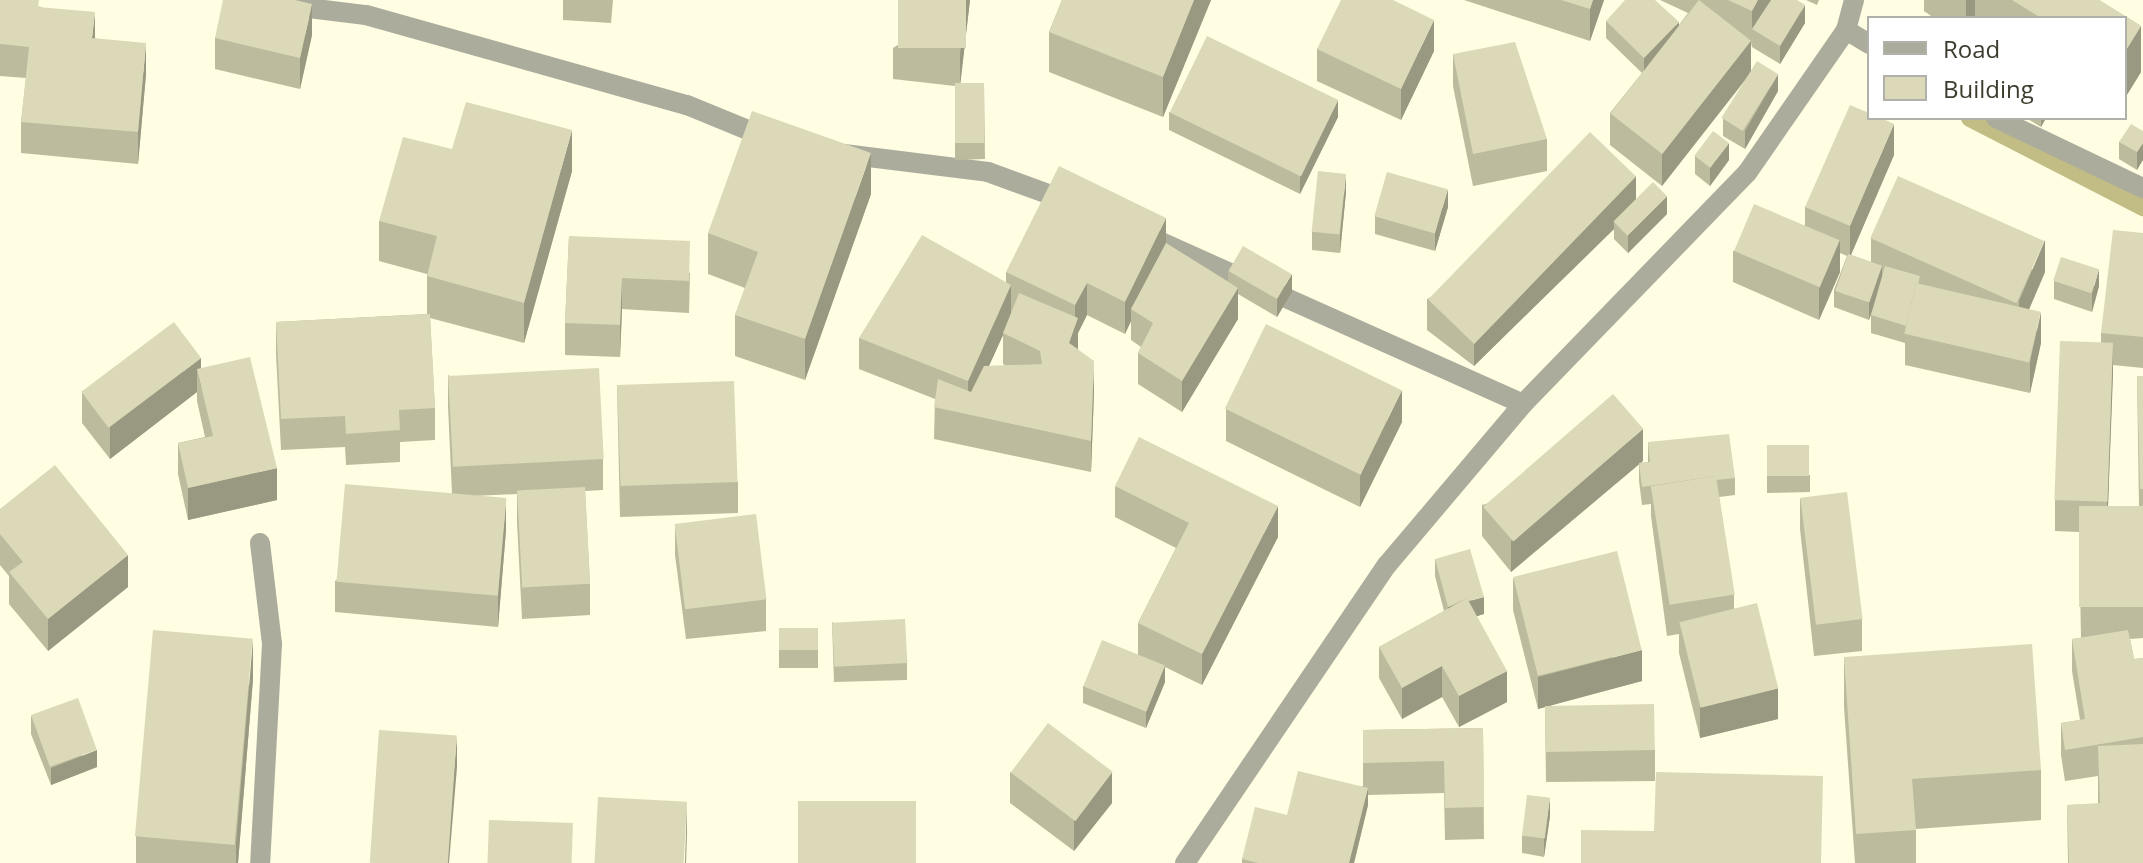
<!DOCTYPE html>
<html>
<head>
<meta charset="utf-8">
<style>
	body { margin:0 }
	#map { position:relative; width:2143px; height:863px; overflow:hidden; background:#fffde2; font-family:"Open Sans",sans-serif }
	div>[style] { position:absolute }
	.stream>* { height:18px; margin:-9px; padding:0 9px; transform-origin:9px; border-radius:9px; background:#c1bd84 }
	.street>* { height:20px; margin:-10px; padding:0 10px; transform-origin:10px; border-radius:10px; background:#acac9d }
	.wall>* { inset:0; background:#bcbb9d; transform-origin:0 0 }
	.shaded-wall>* { inset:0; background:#999880; transform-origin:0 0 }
	.building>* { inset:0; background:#dbd9b7; transform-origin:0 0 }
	span { translate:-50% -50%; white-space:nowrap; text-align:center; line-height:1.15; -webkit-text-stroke:6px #fff; paint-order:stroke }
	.legend { position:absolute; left:1867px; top:16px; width:260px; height:104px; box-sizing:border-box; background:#fff; border:2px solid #b1b1ac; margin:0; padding:10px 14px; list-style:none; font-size:24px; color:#3d3c2f }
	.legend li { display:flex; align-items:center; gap:16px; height:40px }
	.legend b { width:40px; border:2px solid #b1b1ac }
</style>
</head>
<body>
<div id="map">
	<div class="stream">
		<div style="left:1970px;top:118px;width:195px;rotate:27.2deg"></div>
	</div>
	<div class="street">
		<div style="left:243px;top:0;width:124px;rotate:7deg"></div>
		<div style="left:366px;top:15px;width:333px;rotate:15.7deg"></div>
		<div style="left:687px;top:105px;width:90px;rotate:22.3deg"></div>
		<div style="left:1846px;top:30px;width:27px;rotate:31deg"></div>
		<div style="left:1996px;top:118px;width:163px;rotate:25.5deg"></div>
		<div style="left:844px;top:154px;width:145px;rotate:7.1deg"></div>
		<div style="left:988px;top:172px;width:87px;rotate:20.1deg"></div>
		<div style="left:1143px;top:234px;width:416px;rotate:24.1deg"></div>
		<div style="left:260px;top:543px;width:102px;rotate:83.2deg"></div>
		<div style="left:272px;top:644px;width:219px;rotate:93.1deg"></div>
		<div style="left:1185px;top:863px;width:360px;rotate:-55.9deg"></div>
		<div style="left:1387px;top:565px;width:211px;rotate:-49.8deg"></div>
		<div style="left:1523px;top:404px;width:322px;rotate:-45.9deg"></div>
		<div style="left:1747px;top:173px;width:174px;rotate:-55.3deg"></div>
		<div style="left:1846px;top:30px;width:31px;rotate:-75deg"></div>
	</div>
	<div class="wall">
		<div style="clip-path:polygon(0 0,41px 7px,95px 38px,146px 74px,138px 164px,21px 153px,21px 122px,26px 78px,0 76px)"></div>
		<div style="clip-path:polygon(563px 0,613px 0,611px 23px,563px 20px)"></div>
		<div style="clip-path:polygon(970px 0,960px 83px,984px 83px,985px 159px,955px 160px,955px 86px,893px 79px,893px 48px)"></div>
		<div style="clip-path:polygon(1062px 0,1211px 0,1163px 117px,1049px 72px,1049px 32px)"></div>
		<div style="clip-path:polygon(1464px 0,1604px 0,1590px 41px)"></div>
		<div style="clip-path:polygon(1660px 0,1797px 0,1805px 23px,1780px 64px,1752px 47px,1751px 42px,1751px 70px,1778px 91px,1745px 149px,1723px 136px,1723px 119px,1747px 78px,1662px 186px,1610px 145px,1610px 113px,1642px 73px,1606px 38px,1606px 21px,1679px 25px,1688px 13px)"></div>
		<div style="clip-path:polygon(1806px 0,1819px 0,1817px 5px)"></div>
		<div style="clip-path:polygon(1924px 0,2099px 0,2141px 26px,2141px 72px,2125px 98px,2125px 18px,1934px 18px,1924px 11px)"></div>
		<div style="clip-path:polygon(312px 35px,300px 89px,215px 69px,215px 38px)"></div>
		<div style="clip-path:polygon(1317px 49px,1434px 51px,1401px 120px,1317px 81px)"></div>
		<div style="clip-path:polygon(1453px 54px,1547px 139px,1547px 171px,1473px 186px,1453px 86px)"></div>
		<div style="clip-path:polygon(1169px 112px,1338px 117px,1300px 194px,1169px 130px)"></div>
		<div style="clip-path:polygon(2026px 118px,2046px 118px,2041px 127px)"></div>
		<div style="clip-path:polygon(2143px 131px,2137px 170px,2119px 159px,2119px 142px)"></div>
		<div style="clip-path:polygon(452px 149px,572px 171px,524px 343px,430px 318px,435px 408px,435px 440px,400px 442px,400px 462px,346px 465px,345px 447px,281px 450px,276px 354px,276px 322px,427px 314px,427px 274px,379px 261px,379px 221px)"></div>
		<div style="clip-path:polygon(1894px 155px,1851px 255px,1871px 262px,1871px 238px,2045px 272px,2029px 309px,2041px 343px,2030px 393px,1905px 365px,1905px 343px,1871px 333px,1871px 315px,1873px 308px,1869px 320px,1834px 307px,1834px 290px,1847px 256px,1840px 253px,1840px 272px,1819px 320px,1733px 282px,1733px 251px,1805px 225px,1805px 207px)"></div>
		<div style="clip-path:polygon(1695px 156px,1729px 160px,1710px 186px,1695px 174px)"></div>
		<div style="clip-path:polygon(1346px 192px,1340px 253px,1312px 250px,1312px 232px)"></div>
		<div style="clip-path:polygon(871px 194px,805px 380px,735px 356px,735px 315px,745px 288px,708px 274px,708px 233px)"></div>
		<div style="clip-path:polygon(1636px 199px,1667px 214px,1628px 253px,1614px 239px,1614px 229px,1474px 366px,1427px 330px,1427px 299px)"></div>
		<div style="clip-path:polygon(1448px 207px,1435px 251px,1375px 234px,1375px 216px)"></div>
		<div style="clip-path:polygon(2143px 233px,2143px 368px,2113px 365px,2108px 507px,2139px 506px,2137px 376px,2143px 376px,2143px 638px,2130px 639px,2134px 659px,2143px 658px,2143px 863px,2068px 863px,2067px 805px,2098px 804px,2098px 776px,2065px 781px,2061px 755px,2061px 723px,2080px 720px,2072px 671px,2072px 639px,2081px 638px,2079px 532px,2055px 531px,2055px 500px,2101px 343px,2101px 333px)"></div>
		<div style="clip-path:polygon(569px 236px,690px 273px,689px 313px,622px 309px,620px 357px,565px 355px,565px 323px)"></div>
		<div style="clip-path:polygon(evenodd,1166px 243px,1228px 281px,1228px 271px,1292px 292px,1277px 317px,1238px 294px,1238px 319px,1182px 412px,1138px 384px,1138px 353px,1141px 347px,1131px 340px,1131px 321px,1125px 334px,1087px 315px,1078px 333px,1078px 349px,1094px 392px,1091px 472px,934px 439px,935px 399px,859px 369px,859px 338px,1006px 282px,1006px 272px,1166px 243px,1003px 335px,1003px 364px,1006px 366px,989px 366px,1003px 335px)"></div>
		<div style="clip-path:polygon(2054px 281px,2099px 286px,2092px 312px,2054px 299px)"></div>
		<div style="clip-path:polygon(201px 368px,277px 500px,188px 520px,178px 474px,178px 443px,205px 437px,197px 401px,197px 392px,110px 459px,82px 423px,82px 392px)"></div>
		<div style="clip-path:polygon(448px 375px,603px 459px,603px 490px,585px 491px,590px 584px,590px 615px,522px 619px,517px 522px,517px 494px,473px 496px,506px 530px,498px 627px,335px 612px,335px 581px,452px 494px,448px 406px)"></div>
		<div style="clip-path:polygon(617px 385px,738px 482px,738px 513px,620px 517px)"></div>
		<div style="clip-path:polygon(1226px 409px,1402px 422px,1360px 507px,1226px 441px)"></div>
		<div style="clip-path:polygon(1648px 442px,1735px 478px,1735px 495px,1719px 497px,1734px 595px,1734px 608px,1778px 719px,1700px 738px,1679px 653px,1679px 634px,1667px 636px,1651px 516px,1651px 504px,1642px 505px,1639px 481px,1639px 464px,1511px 572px,1482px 536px,1482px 505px,1643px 461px,1640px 463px,1648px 462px)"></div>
		<div style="clip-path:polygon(1767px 445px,1810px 475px,1810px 492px,1767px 493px)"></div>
		<div style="clip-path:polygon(1115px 486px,1278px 537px,1202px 685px,1165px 667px,1165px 682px,1146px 728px,1083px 703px,1083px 686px,1138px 654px,1138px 623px,1176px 548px,1115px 517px)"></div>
		<div style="clip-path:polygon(1800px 498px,1862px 619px,1862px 651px,1814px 656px,1800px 529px)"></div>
		<div style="clip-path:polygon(0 509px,128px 587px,48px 651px,9px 604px,9px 576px,0 565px)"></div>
		<div style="clip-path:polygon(675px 524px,766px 599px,766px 631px,686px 639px,675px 555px)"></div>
		<div style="clip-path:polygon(1435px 559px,1484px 614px,1477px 616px,1507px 702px,1459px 727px,1442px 697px,1402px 719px,1379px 678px,1379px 647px,1444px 611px,1435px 576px)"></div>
		<div style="clip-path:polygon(1513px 578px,1642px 681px,1550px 705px,1655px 750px,1655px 781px,1546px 782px,1545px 707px,1538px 709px,1513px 610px)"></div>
		<div style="clip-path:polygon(832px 622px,907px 663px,907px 680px,834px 682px)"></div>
		<div style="left:779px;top:628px;width:39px;height:40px"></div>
		<div style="clip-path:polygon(1844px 657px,2041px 770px,2041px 820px,1916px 829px,1916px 863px,1855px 863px,1844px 707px)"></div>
		<div style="clip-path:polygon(253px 679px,238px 863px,136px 863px,136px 836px)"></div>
		<div style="clip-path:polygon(31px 716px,97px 767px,51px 785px,31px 734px)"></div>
		<div style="clip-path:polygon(1483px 728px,1484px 839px,1445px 840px,1444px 793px,1368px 795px,1368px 805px,1354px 863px,1242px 863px,1242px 859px,1287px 815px,1363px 786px,1363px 730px)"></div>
		<div style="clip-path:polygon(1010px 772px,1112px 803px,1074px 851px,1010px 803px)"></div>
		<div style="clip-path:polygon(1550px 816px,1544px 857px,1522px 853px,1522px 836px)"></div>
	</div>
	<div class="shaded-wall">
		<div style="clip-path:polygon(966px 0,970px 0,960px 87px,960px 55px)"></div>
		<div style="clip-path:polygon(1194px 0,1211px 0,1163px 117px,1163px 77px)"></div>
		<div style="clip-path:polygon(1593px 0,1604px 0,1590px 41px,1590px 9px)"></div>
		<div style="clip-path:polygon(1758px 0,1773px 0,1752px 29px,1752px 11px)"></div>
		<div style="left:1966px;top:0;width:9px;height:18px"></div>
		<div style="clip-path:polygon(312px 4px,312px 35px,300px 89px,300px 58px)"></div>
		<div style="clip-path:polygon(1805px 5px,1805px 23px,1780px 64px,1780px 46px)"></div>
		<div style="clip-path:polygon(95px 12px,95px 44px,92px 38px)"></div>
		<div style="clip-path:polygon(1434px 20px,1434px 51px,1401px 120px,1401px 89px)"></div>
		<div style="clip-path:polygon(1679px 22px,1679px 40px,1644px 75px,1644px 58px)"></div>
		<div style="clip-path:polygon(2141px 26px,2141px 72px,2125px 98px,2125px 52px)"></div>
		<div style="clip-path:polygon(1751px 41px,1751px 72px,1662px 186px,1662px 154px)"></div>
		<div style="clip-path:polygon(146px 43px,146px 74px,138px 164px,138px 132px)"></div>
		<div style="clip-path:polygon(1778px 74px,1778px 91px,1745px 149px,1745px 131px)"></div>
		<div style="clip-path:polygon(1338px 100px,1338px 117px,1300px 194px,1300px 176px)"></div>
		<div style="clip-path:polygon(2041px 118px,2046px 118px,2041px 127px)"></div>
		<div style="clip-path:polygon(1894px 124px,1894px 155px,1850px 257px,1850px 226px)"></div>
		<div style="clip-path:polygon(572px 130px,572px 171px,524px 343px,524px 303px)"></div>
		<div style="clip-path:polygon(1729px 143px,1729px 160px,1710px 186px,1710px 168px)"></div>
		<div style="clip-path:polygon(2143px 143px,2143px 160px,2137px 170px,2137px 152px)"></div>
		<div style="clip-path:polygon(871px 153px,871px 194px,805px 380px,805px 339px)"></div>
		<div style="clip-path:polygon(1346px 174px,1346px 192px,1340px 253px,1340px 235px)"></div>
		<div style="clip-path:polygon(1636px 176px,1636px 208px,1614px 222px,1614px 229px,1474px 366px,1474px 335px)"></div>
		<div style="clip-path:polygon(1448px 189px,1448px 207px,1435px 251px,1435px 233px)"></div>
		<div style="clip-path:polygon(1667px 196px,1667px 214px,1628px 253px,1628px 235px)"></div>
		<div style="clip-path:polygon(1166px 218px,1166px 250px,1131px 309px,1131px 321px,1125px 334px,1125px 302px)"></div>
		<div style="clip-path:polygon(1840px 240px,1840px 272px,1819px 320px,1819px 289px)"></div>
		<div style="clip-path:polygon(2045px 240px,2045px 272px,2019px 333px,2019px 301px)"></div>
		<div style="clip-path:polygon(1882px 266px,1882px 283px,1869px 320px,1869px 302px)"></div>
		<div style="clip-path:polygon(2099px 269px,2099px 286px,2092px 312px,2092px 294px)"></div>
		<div style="clip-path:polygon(1292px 274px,1292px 292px,1277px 317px,1277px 299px)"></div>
		<div style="clip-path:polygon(622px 278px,622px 309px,620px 357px,620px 325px)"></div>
		<div style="clip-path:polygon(1087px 283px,1087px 315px,1078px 333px,1078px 349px,1069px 343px,1075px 324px,1075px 305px)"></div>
		<div style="clip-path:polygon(1011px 285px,1011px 317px,1003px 333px,1003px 335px,968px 412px,968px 381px)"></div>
		<div style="clip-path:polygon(1238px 288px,1238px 319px,1182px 412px,1182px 381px)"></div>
		<div style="clip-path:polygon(2041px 312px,2041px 343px,2030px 393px,2030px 362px)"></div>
		<div style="clip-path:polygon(2113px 343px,2113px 375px,2107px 533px,2107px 502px)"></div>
		<div style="clip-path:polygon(201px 358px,201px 387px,197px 369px,197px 392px,110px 459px,110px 427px)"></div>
		<div style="clip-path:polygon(1094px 361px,1094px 392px,1091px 472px,1091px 441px)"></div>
		<div style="clip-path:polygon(1402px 390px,1402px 422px,1360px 507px,1360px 476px)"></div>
		<div style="clip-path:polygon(1643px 429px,1643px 461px,1511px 572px,1511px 541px)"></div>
		<div style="clip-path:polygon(277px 468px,277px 500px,188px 520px,188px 488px)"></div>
		<div style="clip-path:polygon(506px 499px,506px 530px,498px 627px,498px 595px)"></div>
		<div style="clip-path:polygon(1278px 506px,1278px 537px,1202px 685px,1202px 654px)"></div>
		<div style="clip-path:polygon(128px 555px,128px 587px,48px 651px,48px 619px)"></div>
		<div style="clip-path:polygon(1484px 597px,1484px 614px,1448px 625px,1448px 607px)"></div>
		<div style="clip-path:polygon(253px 639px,253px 679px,238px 863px,236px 863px,236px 844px)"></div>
		<div style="clip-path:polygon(1642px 650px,1642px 681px,1538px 709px,1538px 677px)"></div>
		<div style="clip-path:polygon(1165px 665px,1165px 682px,1146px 728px,1146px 711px)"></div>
		<div style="clip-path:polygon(1442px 666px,1442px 697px,1402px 719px,1402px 688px)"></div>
		<div style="clip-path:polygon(1507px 671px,1507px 702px,1459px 727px,1459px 696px)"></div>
		<div style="clip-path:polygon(1778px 688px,1778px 719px,1700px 738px,1700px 707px)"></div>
		<div style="clip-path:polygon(457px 736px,457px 767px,449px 863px,446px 863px)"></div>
		<div style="clip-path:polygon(97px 750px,97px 767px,51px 785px,51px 768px)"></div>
		<div style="clip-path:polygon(1112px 772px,1112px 803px,1074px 851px,1074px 820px)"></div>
		<div style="clip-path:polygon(1368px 788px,1368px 805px,1354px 863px,1349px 863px)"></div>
		<div style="clip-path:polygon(1550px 798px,1550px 816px,1544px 857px,1544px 839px)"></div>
		<div style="clip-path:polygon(687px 801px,687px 832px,686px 863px,685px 863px)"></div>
	</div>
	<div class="building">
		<div style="clip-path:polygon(0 0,39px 0,38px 7px,95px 12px,92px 38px,146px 43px,138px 132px,21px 122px,29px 47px,0 44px)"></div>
		<div style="clip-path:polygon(223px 0,295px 0,312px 4px,300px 58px,215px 38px)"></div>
		<div style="left:898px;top:0;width:68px;height:48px"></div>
		<div style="clip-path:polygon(1062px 0,1194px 0,1163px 77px,1049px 32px)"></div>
		<div style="clip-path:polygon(1341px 0,1393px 0,1434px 20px,1401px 89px,1317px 49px)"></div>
		<div style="clip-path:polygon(1561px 0,1593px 0,1590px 9px)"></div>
		<div style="clip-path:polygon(1625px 0,1655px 0,1679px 22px,1644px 58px,1606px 21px)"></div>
		<div style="left:1699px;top:0;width:66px;height:144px;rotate:38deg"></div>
		<div style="clip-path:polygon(1728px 0,1758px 0,1752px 11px)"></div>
		<div style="clip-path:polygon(1771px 0,1797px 0,1805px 5px,1780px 46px,1752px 29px)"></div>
		<div style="clip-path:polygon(2012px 0,2099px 0,2141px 26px,2125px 52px,2125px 18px,2041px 18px)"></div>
		<div style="left:1207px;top:36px;width:146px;height:85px;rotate:26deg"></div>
		<div style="clip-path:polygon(1515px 42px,1547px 139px,1473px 154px,1453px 54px)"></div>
		<div style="left:1757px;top:61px;width:25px;height:67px;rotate:32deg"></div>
		<div style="left:955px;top:83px;width:29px;height:60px"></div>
		<div style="clip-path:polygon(466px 102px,572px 130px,524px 303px,427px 276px,437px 236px,379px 221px,403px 137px,452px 149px)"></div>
		<div style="clip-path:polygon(1850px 105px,1869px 113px,1869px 118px,1881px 118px,1894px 124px,1850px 226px,1805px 207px)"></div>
		<div style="clip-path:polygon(752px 111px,871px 153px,805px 339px,735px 315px,758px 252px,708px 233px)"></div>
		<div style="clip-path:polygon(2131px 124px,2143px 131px,2143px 143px,2137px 152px,2119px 142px)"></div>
		<div style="left:1713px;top:131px;width:20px;height:31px;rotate:37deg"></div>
		<div style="left:1590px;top:132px;width:64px;height:233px;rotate:44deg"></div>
		<div style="clip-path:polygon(1059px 166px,1166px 218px,1125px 302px,1087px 283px,1075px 305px,1006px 272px)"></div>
		<div style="left:1318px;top:171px;width:28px;height:61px;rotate:6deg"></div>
		<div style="left:1387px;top:172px;width:63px;height:46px;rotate:16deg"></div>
		<div style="left:1898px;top:176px;width:160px;height:68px;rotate:24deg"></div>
		<div style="left:1653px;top:182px;width:20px;height:56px;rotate:45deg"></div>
		<div style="left:1754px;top:204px;width:93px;height:51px;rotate:23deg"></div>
		<div style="clip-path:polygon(2113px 230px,2143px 233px,2143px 337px,2101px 333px)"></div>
		<div style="clip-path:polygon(922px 235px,1011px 285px,968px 381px,859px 338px)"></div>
		<div style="clip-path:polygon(569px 236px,690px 241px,689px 281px,622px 278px,620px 325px,565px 323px)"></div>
		<div style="clip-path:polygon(1166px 243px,1238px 288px,1182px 381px,1138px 353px,1153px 323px,1131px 309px)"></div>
		<div style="left:1243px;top:246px;width:56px;height:29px;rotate:30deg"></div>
		<div style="left:1848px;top:254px;width:36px;height:39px;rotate:19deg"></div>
		<div style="left:2061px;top:257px;width:40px;height:25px;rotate:18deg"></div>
		<div style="clip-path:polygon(1885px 266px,1920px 276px,1918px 284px,1916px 283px,1906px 326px,1871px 315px)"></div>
		<div style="left:1916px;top:283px;width:128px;height:52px;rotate:13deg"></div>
		<div style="clip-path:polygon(1019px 293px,1078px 318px,1069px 343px,1094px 361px,1091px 441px,934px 407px,938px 379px,971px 392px,984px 366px,1042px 364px,1040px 351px,1003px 333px)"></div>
		<div style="clip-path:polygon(430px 314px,435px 408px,399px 410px,400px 430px,346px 434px,345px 416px,281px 419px,276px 322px)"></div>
		<div style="left:174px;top:322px;width:45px;height:116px;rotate:53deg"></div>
		<div style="left:1266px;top:324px;width:151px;height:94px;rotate:26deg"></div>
		<div style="left:2060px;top:341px;width:53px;height:159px;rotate:2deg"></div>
		<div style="clip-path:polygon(250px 357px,277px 468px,188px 488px,178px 443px,213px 436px,197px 369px)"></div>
		<div style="left:599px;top:368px;width:91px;height:151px;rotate:87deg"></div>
		<div style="clip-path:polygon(2137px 376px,2143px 376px,2143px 489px,2140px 489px)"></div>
		<div style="left:734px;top:381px;width:101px;height:117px;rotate:88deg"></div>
		<div style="left:1613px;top:394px;width:46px;height:172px;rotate:49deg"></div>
		<div style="clip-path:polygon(1729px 434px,1735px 478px,1716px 480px,1716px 476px,1642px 487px,1639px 463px,1650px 462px,1648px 442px)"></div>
		<div style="clip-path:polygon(1139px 437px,1278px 506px,1202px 654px,1138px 623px,1189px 523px,1115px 486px)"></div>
		<div style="left:1767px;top:445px;width:42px;height:31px"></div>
		<div style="clip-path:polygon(55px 465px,128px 555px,48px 619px,9px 572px,23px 562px,0 534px,0 509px)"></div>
		<div style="left:1716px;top:476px;width:120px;height:66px;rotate:81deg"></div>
		<div style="left:345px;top:484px;width:162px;height:98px;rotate:5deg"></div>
		<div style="left:585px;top:487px;width:97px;height:68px;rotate:87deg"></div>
		<div style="left:1847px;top:492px;width:128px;height:47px;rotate:83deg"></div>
		<div style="left:2143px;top:506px;width:101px;height:64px;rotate:90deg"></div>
		<div style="left:756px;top:514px;width:86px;height:82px;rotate:83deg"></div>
		<div style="clip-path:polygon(1470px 549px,1484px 597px,1468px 601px,1467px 598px,1448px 607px,1435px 559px)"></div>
		<div style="left:1617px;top:551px;width:102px;height:107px;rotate:76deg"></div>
		<div style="clip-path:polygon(1467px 598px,1507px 671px,1459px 696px,1442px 666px,1402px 688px,1379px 647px)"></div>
		<div style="left:1757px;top:603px;width:88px;height:80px;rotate:76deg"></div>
		<div style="left:905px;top:619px;width:44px;height:73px;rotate:87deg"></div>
		<div style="left:779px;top:628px;width:39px;height:22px"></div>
		<div style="left:153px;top:630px;width:100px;height:207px;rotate:5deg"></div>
		<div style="clip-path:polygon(2128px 630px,2134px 659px,2143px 658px,2143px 737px,2065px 750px,2061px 723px,2085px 719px,2072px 639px)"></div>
		<div style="left:1102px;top:640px;width:68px;height:50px;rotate:22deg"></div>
		<div style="clip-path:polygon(2032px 644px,2041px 770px,1912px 779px,1916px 830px,1856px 834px,1844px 657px)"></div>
		<div style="left:78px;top:698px;width:55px;height:50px;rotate:70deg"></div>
		<div style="left:1654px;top:704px;width:46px;height:109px;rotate:89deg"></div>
		<div style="left:1048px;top:723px;width:81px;height:62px;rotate:37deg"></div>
		<div style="clip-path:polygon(1483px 728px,1484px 807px,1445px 808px,1444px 761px,1363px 763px,1363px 730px)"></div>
		<div style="left:379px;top:730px;width:78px;height:133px;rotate:4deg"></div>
		<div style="clip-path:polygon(2143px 744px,2143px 863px,2069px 863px,2067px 805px,2100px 803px,2098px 746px)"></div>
		<div style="clip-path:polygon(1298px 771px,1368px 788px,1349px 863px,1258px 863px,1242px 859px,1255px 807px,1287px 815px)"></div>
		<div style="clip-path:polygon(1656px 772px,1823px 776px,1821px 863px,1581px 863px,1581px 830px,1654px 831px)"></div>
		<div style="left:1527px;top:795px;width:23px;height:41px;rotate:7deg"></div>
		<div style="left:598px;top:797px;width:89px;height:66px;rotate:3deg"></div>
		<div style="left:798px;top:801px;width:118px;height:62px"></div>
		<div style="left:489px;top:820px;width:84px;height:43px;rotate:2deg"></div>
	</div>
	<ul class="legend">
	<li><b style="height:10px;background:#acac9d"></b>Road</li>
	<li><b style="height:22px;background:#dbd9b7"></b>Building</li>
	</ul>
</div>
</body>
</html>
